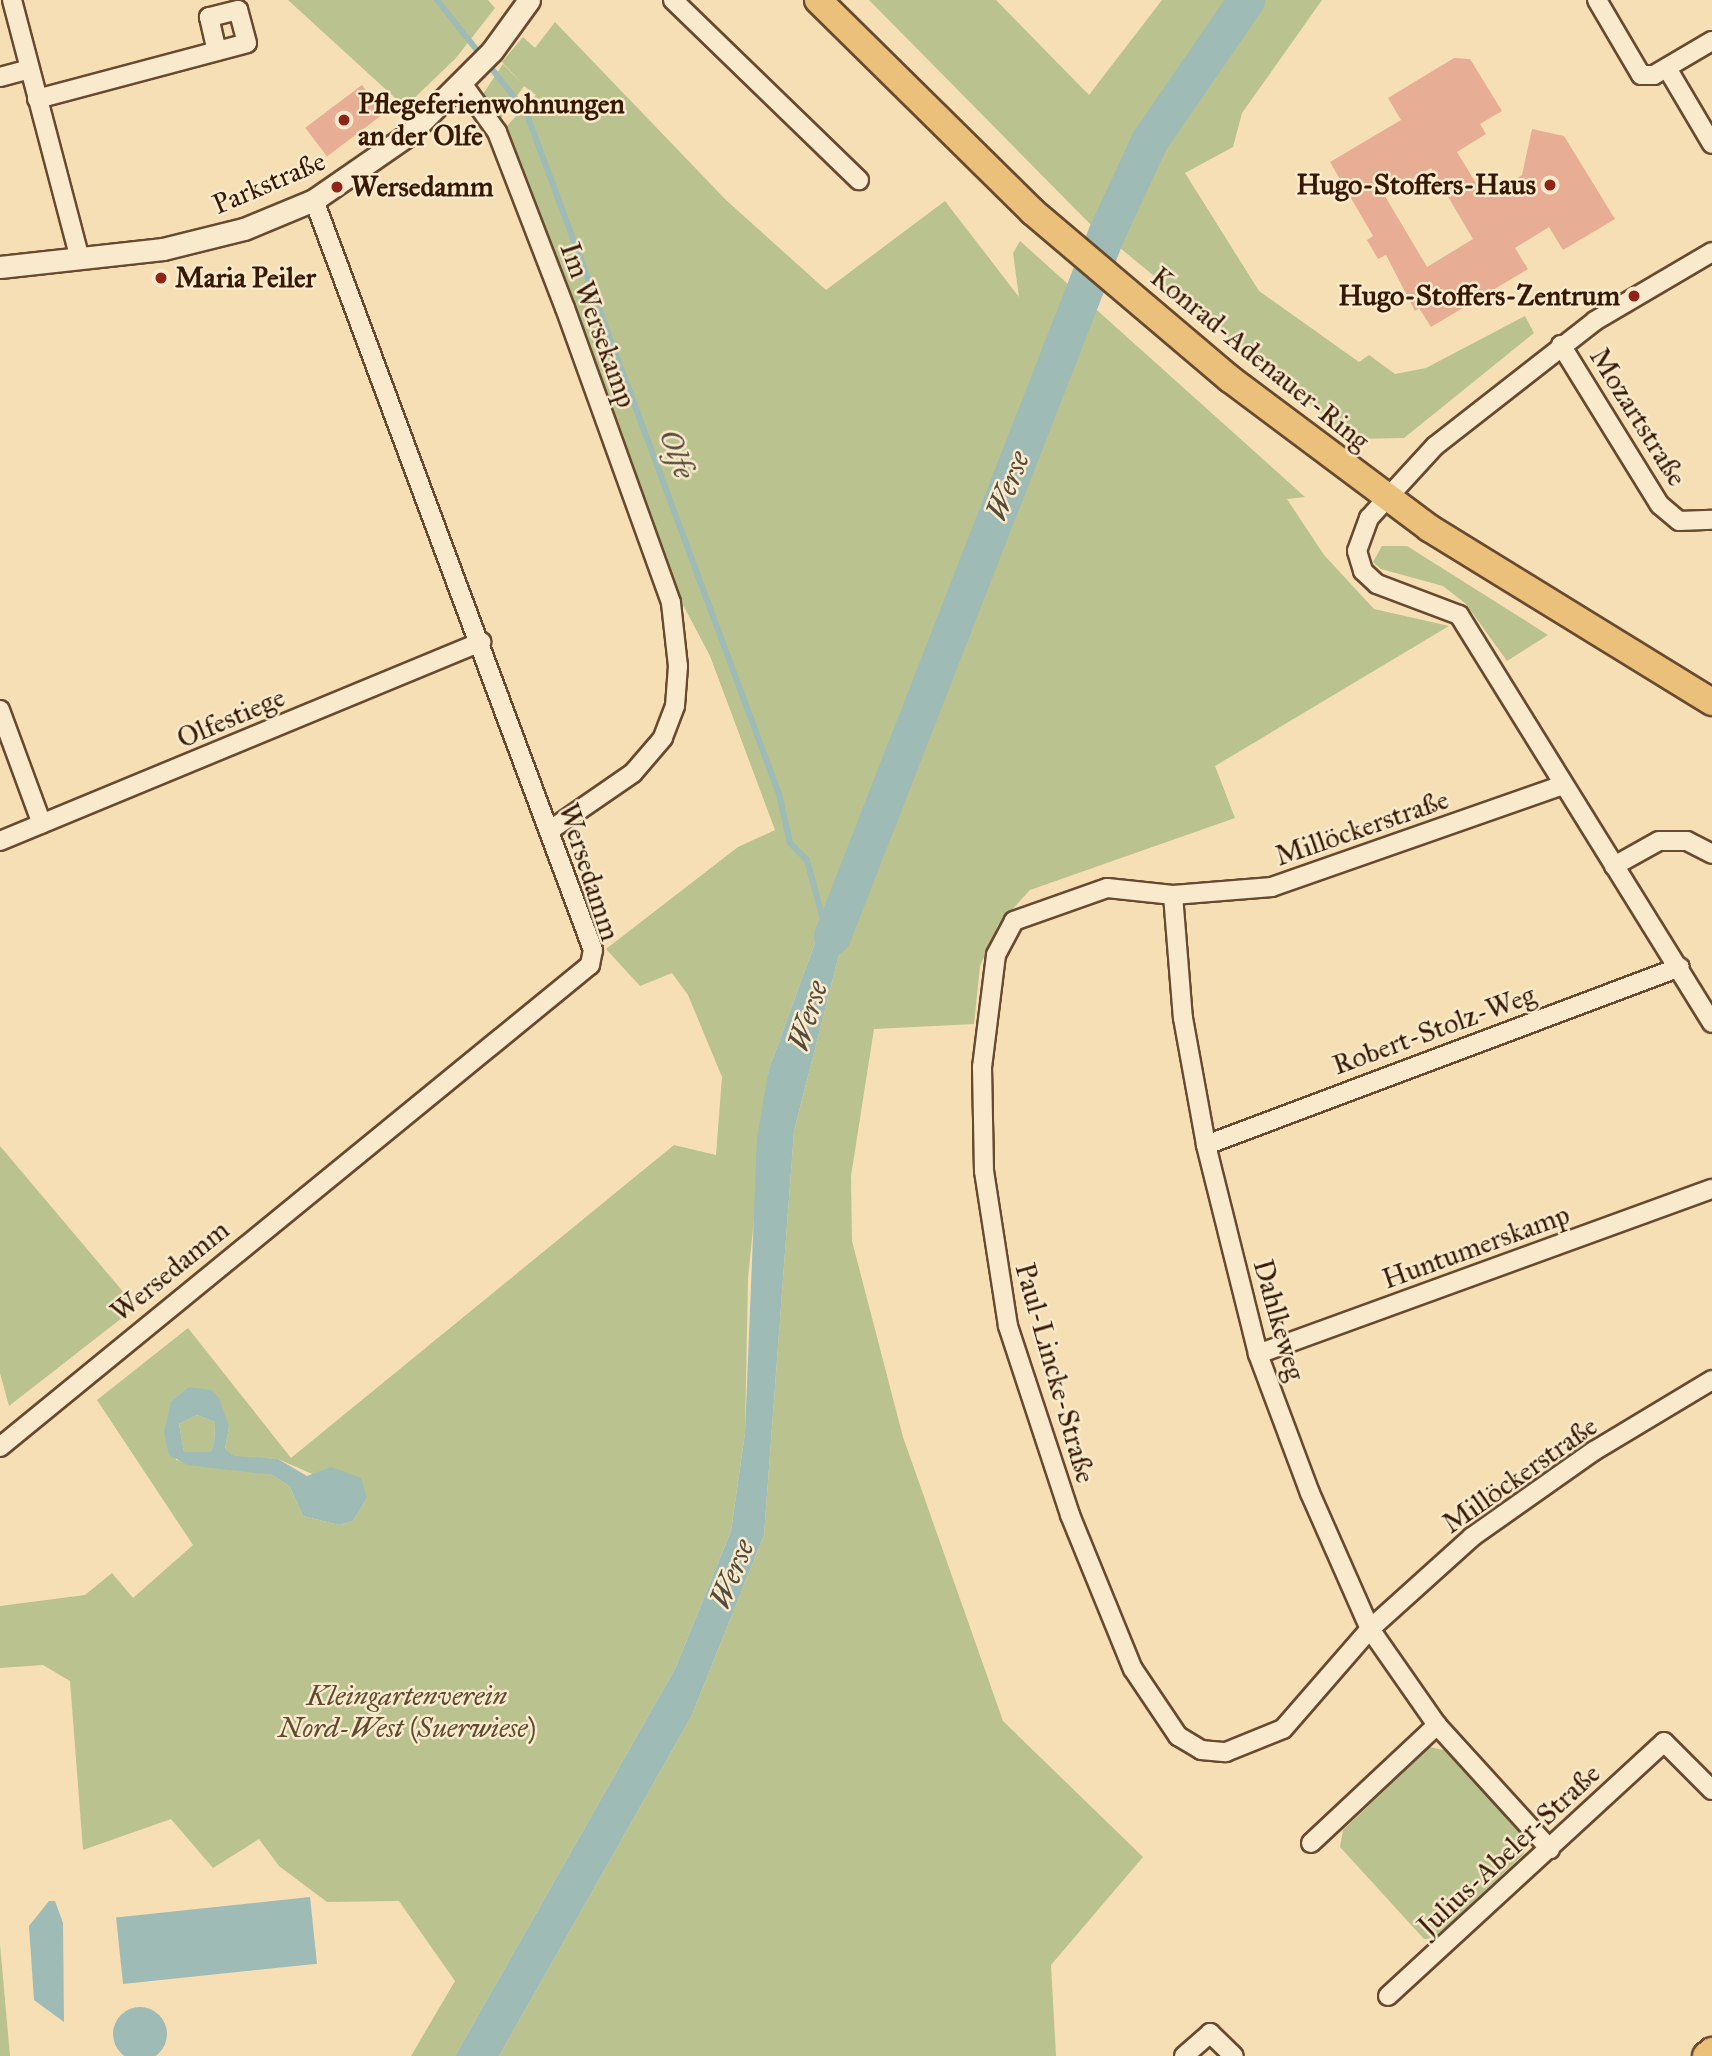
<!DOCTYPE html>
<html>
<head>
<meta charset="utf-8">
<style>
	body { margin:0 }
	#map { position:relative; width:1712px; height:2056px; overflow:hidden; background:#f6dfb4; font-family:"IM FELL Great Primer",serif }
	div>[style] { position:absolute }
	.green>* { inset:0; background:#bac28f }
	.water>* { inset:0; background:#9ebbb5; transform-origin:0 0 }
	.round { border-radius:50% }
	.stream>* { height:6px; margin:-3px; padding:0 3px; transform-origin:3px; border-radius:3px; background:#9ebbb5 }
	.river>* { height:37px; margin:-18.5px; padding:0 18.5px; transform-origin:18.5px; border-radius:18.5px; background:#9ebbb5 }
	.building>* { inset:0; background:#e8ae95; transform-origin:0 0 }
	.roads { filter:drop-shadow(2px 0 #674a2f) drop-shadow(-2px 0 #674a2f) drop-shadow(0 2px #674a2f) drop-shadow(0 -2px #674a2f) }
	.minor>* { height:18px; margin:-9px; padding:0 9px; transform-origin:9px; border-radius:9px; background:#f9eace }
	.tertiary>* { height:21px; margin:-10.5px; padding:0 10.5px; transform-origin:10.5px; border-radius:10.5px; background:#f9eace }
	.primary>* { height:26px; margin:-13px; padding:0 13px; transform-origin:13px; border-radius:13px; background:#ebc07a }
	.dots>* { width:19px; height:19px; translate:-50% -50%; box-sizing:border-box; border:4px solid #f9eace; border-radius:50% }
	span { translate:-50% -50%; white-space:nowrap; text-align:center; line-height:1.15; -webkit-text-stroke:5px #f9eace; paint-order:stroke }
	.poi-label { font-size:28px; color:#371903; font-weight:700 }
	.left { translate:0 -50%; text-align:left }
	.right { translate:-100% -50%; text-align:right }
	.street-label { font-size:28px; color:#371903 }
	.park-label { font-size:28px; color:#5e4c2d; font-style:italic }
	.water-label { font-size:30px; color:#564a38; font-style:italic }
</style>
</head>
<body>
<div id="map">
	<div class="green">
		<div style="clip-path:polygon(288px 0,488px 0,495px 8px,456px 58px,405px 107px)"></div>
		<div style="clip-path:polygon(869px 0,996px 0,1089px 95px,1162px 0,1235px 0,1174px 83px,1096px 230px)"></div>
		<div style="clip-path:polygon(1259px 0,1322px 0,1242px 113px,1233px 147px,1185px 173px,1259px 291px,1359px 362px,1369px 355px,1395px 374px,1426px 368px,1525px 316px,1534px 333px,1404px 438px,1352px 439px,1114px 243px,1158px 145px)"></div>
		<div style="clip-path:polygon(evenodd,555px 22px,726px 200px,826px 290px,945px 201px,1019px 297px,1013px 253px,1020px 241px,1305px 497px,1287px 499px,1324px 555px,1374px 609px,1449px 626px,1215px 766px,1235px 818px,1030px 890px,998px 925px,980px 966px,974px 1024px,874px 1029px,851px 1176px,852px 1241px,903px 1437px,1003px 1721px,1143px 1857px,1051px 1965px,1056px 2056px,499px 2056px,691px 1717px,764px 1535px,794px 1131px,844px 935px,847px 891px,816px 940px,769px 1069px,748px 1279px,745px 1433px,731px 1531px,675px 1669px,455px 2056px,411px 2056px,455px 1981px,399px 1901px,327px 1902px,279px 1866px,259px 1839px,213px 1868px,171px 1819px,83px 1850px,70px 1681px,43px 1665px,0 1668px,0 1606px,85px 1595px,112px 1573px,133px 1598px,193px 1545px,97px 1400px,188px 1328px,291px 1458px,674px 1145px,716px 1155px,722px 1077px,688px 995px,672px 973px,640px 986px,606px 949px,738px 847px,775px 830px,710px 656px,681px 601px,505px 128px,536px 95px,524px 86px,501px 118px,483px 94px,503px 64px,522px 83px,502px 62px,523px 37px,535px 48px,555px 22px,188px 1387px,229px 1427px,225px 1449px,234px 1457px,278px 1459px,367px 1498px,353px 1521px,339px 1525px,303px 1516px,290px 1487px,273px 1475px,176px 1460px,171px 1401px,188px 1387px)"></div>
		<div style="clip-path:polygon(1382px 546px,1407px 546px,1548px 635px,1507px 661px,1466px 604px,1443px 586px,1381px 569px,1373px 562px)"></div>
		<div style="clip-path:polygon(0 1146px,136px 1307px,9px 1406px,0 1373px)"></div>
		<div style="clip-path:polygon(197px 1415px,215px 1422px,214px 1445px,210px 1452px,184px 1452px,179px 1424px)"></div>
		<div style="clip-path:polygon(1430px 1747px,1448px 1751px,1525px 1836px,1524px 1854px,1433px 1939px,1424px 1939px,1340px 1847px,1343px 1830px)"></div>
		<div style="clip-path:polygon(0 1937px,0 1944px,10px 2056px,0 2056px)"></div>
	</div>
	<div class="water">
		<div style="clip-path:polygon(847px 890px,844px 935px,794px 1131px,764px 1535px,691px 1717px,499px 2056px,455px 2056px,675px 1669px,731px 1531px,745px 1433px,757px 1138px,769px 1069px,816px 940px)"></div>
		<div style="clip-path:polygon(evenodd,188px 1387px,211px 1390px,219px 1398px,229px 1427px,225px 1449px,234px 1456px,278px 1459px,307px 1476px,331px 1467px,361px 1478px,367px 1498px,353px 1521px,339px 1525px,303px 1516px,290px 1487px,273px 1475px,188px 1465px,169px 1455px,164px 1433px,171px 1401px,188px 1387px,197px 1415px,215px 1422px,214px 1445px,210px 1452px,184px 1452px,179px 1424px,197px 1415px)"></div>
		<div style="left:310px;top:1897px;width:67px;height:195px;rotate:84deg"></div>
		<div style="clip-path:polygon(49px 1901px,55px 1901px,63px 1923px,64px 2022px,34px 2000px,29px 1926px)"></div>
		<div class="round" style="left:113px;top:2007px;width:54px;height:54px"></div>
	</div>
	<div class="stream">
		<div style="left:437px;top:0;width:143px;rotate:51.5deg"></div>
		<div style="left:526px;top:112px;width:727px;rotate:69.65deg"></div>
		<div style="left:779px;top:794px;width:50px;rotate:77.3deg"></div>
		<div style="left:790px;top:843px;width:24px;rotate:45deg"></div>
		<div style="left:807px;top:860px;width:73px;rotate:75deg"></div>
	</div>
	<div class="river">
		<div style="left:832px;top:936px;width:754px;rotate:-68.68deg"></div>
		<div style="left:1106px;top:234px;width:102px;rotate:-65.2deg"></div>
		<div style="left:1149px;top:141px;width:171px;rotate:-55.5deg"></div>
	</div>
	<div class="building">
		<div style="clip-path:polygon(evenodd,1454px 58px,1470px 59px,1502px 111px,1480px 124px,1486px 134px,1457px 152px,1485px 198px,1522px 175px,1532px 129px,1564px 136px,1615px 219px,1563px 250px,1549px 227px,1515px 248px,1528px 269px,1431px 327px,1419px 308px,1415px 311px,1386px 255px,1378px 259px,1367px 240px,1373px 236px,1330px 162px,1401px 120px,1388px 98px,1454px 58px,1431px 168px,1473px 239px,1427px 267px,1385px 196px,1431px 168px)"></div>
		<div style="left:362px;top:85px;width:36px;height:71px;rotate:53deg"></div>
	</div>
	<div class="roads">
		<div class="minor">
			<div style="left:12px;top:0;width:265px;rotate:75.3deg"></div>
			<div style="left:673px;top:0;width:259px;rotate:44.1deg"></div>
			<div style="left:1597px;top:0;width:87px;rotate:59.6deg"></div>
			<div style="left:1641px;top:75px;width:13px"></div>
			<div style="left:1654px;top:75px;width:67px;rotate:-30.4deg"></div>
			<div style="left:1667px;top:68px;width:88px;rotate:59.4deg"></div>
			<div style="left:0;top:77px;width:30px;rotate:-15deg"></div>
			<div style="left:461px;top:82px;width:62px;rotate:54.2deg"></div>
			<div style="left:497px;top:132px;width:189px;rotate:68.9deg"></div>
			<div style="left:565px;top:308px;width:313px;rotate:70.2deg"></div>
			<div style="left:671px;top:603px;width:63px;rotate:83.7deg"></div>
			<div style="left:678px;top:666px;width:40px;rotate:94.3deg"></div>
			<div style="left:675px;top:706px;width:34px;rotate:111deg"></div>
			<div style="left:663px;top:738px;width:46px;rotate:130.6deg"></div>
			<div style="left:633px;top:773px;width:102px;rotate:145.4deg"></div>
			<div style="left:37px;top:99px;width:217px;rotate:-14.9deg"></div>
			<div style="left:247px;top:43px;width:34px;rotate:-105deg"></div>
			<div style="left:238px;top:10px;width:30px;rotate:166deg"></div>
			<div style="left:209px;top:17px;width:35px;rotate:77deg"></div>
			<div style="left:1712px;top:252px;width:136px;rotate:149.5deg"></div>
			<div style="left:1595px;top:321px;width:203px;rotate:142deg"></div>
			<div style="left:1435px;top:446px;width:98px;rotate:132.5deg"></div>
			<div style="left:1369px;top:518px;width:35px;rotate:110deg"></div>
			<div style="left:1357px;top:551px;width:21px;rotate:73deg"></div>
			<div style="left:1363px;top:571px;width:19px;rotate:43deg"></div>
			<div style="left:1377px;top:584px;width:88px;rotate:20.7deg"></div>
			<div style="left:1459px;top:615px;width:480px;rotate:58.2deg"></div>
			<div style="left:1561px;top:345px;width:188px;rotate:58.3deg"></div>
			<div style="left:1660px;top:505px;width:25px;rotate:40deg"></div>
			<div style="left:1679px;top:521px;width:33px;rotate:-2deg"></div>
			<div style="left:0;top:710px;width:121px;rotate:69.8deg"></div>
			<div style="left:1563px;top:785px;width:308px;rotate:160.7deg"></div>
			<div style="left:1272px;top:887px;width:99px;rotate:175.4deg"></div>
			<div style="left:1173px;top:895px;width:66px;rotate:-173.9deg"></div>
			<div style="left:1107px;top:888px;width:99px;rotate:160.5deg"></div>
			<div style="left:1014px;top:921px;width:38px;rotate:118deg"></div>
			<div style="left:996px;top:955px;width:113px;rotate:97.1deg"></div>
			<div style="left:982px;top:1067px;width:104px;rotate:88.9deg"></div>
			<div style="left:984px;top:1171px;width:157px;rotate:81.2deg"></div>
			<div style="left:1008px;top:1326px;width:199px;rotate:71.8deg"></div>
			<div style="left:1070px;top:1515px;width:166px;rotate:67.8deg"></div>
			<div style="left:1133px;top:1669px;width:81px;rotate:56.1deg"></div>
			<div style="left:1178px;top:1736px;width:27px;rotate:31deg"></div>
			<div style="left:1201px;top:1750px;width:25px;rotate:5deg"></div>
			<div style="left:1226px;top:1752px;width:61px;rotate:-22deg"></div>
			<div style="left:1283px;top:1729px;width:133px;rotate:-49deg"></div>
			<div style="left:1370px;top:1629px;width:137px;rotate:-42deg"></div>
			<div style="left:1472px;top:1537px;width:149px;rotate:-35.2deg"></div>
			<div style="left:1594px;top:1451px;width:138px;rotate:-31deg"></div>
			<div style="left:0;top:841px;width:521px;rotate:-22.48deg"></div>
			<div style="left:1614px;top:866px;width:51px;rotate:-29.1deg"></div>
			<div style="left:1659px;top:841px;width:28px"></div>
			<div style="left:1687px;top:841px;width:28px;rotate:27deg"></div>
			<div style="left:1173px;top:895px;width:123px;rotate:85.4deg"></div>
			<div style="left:1183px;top:1018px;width:129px;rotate:79.7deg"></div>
			<div style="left:1206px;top:1145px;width:215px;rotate:76deg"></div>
			<div style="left:1258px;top:1354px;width:148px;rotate:69.5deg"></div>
			<div style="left:1310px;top:1493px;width:149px;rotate:66.2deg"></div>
			<div style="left:1370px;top:1629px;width:117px;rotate:55.1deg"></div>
			<div style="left:1437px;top:1725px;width:168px;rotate:47.7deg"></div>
			<div style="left:1206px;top:1145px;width:506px;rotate:-20.58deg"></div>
			<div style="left:1258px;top:1354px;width:483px;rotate:-20deg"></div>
			<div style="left:0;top:1447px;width:762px;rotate:-39.25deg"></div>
			<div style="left:590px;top:965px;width:15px;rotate:-79deg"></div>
			<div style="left:593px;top:950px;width:800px;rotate:-110.41deg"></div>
			<div style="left:1311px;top:1843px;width:173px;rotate:-43.1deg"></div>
			<div style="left:1388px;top:1996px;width:375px;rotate:-42.6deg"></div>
			<div style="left:1664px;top:1742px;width:68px;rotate:45deg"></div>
			<div style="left:1184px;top:2056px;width:35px;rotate:-41deg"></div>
			<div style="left:1210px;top:2033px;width:33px;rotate:44deg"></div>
		</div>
		<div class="tertiary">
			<div style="left:0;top:267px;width:164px;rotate:-6.3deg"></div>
			<div style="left:163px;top:249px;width:83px;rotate:-13.9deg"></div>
			<div style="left:244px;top:229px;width:76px;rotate:-22.5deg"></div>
			<div style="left:314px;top:200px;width:114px;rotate:-34.7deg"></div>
			<div style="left:408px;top:135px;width:119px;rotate:-45deg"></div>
			<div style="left:492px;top:51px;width:63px;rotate:-54deg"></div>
		</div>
		<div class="primary">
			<div style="left:818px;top:0;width:302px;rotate:44.6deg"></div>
			<div style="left:1033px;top:212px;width:258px;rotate:40.3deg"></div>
			<div style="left:1230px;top:379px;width:249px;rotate:36.8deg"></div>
			<div style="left:1429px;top:528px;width:332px;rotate:31.6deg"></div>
			<div style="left:1706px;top:2056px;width:8px;rotate:-40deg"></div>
		</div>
	</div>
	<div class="dots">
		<div style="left:344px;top:120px;background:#8f2418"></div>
		<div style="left:1550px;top:185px;background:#8f2418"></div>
		<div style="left:337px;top:187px;background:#8f2418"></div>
		<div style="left:161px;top:278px;background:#8f2418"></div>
		<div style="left:1634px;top:296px;background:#8f2418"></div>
	</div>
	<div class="poi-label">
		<span class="left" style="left:358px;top:120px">Pflegeferienwohnungen<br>an der Olfe</span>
		<span class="right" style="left:1536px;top:185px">Hugo-Stoffers-Haus</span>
		<span class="left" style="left:351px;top:187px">Wersedamm</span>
		<span class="left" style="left:175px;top:278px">Maria Peiler</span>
		<span class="right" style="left:1620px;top:296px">Hugo-Stoffers-Zentrum</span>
	</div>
	<div class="street-label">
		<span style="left:269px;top:183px;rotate:-23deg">Parkstraße</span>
		<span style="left:598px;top:325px;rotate:70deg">Im Wersekamp</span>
		<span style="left:1260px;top:359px;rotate:39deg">Konrad-Adenauer-Ring</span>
		<span style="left:1638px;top:417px;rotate:58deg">Mozartstraße</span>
		<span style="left:231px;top:718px;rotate:-23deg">Olfestiege</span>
		<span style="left:1362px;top:828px;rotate:-19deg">Millöckerstraße</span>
		<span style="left:589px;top:872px;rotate:72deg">Wersedamm</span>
		<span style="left:1434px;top:1030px;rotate:-20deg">Robert-Stolz-Weg</span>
		<span style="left:1476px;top:1247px;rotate:-20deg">Huntumerskamp</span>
		<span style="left:170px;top:1271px;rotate:-39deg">Wersedamm</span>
		<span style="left:1279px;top:1320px;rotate:74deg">Dahlkeweg</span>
		<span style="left:1055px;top:1373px;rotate:74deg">Paul-Lincke-Straße</span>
		<span style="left:1520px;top:1475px;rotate:-35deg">Millöckerstraße</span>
		<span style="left:1509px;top:1850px;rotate:-43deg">Julius-Abeler-Straße</span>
	</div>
	<div class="park-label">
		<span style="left:407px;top:1712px">Kleingartenverein<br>Nord-West (Suerwiese)</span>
	</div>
	<div class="water-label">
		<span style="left:677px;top:454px;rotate:70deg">Olfe</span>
		<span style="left:1008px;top:486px;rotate:-69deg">Werse</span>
		<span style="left:808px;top:1016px;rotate:-73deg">Werse</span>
		<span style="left:732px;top:1574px;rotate:-68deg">Werse</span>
	</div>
</div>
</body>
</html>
